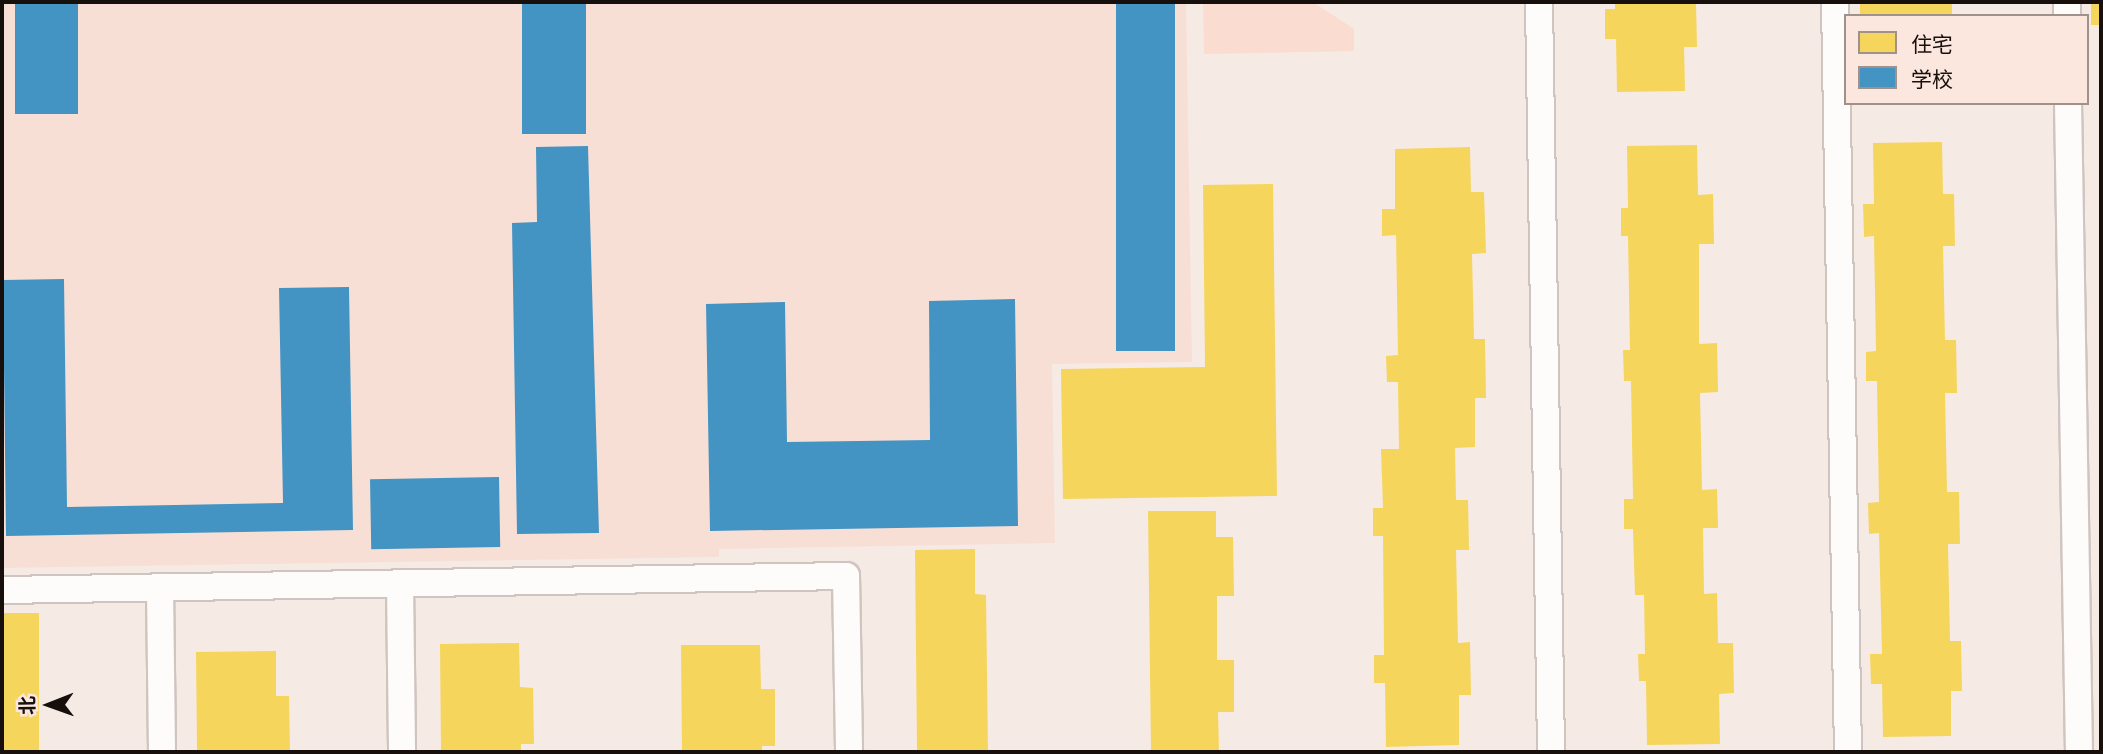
<!DOCTYPE html>
<html>
<head>
<meta charset="utf-8">
<style>
	body { margin:0 }
	#map { position:relative; width:2103px; height:754px; overflow:hidden; background:#f6eae5; font-family:"Times New Roman","Noto Sans SC",serif }
	div>[style] { position:absolute }
	.built>* { inset:0; background:#f8dfd6 }
	.green>* { inset:0; background:#fadcd1 }
	.homes>* { inset:0; background:#f6d55c; transform-origin:0 0 }
	.schools>* { inset:0; background:#4393c3; transform-origin:0 0 }
	.roads { filter:drop-shadow(2px 0 #cfc5c0) drop-shadow(-2px 0 #cfc5c0) drop-shadow(0 2px #cfc5c0) drop-shadow(0 -2px #cfc5c0) }
	.lane>* { height:26px; margin:-13px; padding:0 13px; transform-origin:13px; border-radius:13px; background:#fefcfb }
	span { translate:-50% -50%; white-space:nowrap; text-align:center; line-height:1.15; -webkit-text-stroke:7px #fce7df; paint-order:stroke }
	.frame { position:absolute; inset:0; border:4px solid #170f0c; pointer-events:none }
	.legend { position:absolute; left:1844px; top:14px; width:245px; height:91px; box-sizing:border-box; background:#fce7df; border:2px solid #a0918b; margin:0; padding:9px 12px; list-style:none; font-size:21px; color:#170f0c }
	.legend li { display:flex; align-items:center; gap:14px; height:35px }
	.legend b { width:35px; border:2px solid #a0918b }
	.north { position:absolute; left:14px; top:670px; width:70px; height:70px; -webkit-text-stroke:5px #fce7df; paint-order:stroke; rotate:269deg; font-size:19px; font-weight:700; line-height:28px; text-align:center; color:#170f0c }
	.north::after { content:''; display:block; margin:auto; width:24px; height:32px; background:#170f0c; clip-path:polygon(50% 0,100% 100%,50% 72%,0 100%) }
</style>
</head>
<body>
<div id="map">
	<div class="built">
		<div style="clip-path:polygon(2px 2px,1186px 2px,1192px 362px,1052px 364px,1055px 543px,719px 549px,719px 557px,2px 568px)"></div>
	</div>
	<div class="green">
		<div style="clip-path:polygon(1203px 2px,1313px 2px,1354px 29px,1354px 51px,1204px 54px)"></div>
	</div>
	<div class="homes">
		<div style="clip-path:polygon(1615px 2px,1696px 2px,1697px 47px,1684px 47px,1685px 91px,1617px 92px,1616px 39px,1605px 39px,1605px 9px,1615px 9px)"></div>
		<div style="left:1952px;top:2px;width:14px;height:92px;rotate:90deg"></div>
		<div style="left:2091px;top:2px;width:10px;height:23px"></div>
		<div style="clip-path:polygon(1942px 142px,1943px 194px,1954px 194px,1955px 246px,1943px 246px,1945px 340px,1956px 340px,1957px 393px,1945px 393px,1947px 492px,1959px 492px,1960px 544px,1948px 544px,1950px 641px,1961px 641px,1962px 691px,1951px 691px,1951px 736px,1883px 737px,1882px 684px,1871px 684px,1870px 654px,1882px 654px,1879px 533px,1869px 534px,1868px 503px,1879px 502px,1877px 381px,1866px 381px,1866px 352px,1876px 351px,1874px 236px,1864px 237px,1863px 204px,1874px 204px,1873px 143px)"></div>
		<div style="clip-path:polygon(1697px 145px,1698px 195px,1713px 194px,1714px 244px,1699px 244px,1699px 344px,1717px 343px,1718px 392px,1700px 393px,1702px 490px,1717px 489px,1718px 528px,1703px 528px,1704px 594px,1717px 593px,1718px 643px,1733px 643px,1734px 693px,1719px 694px,1720px 744px,1647px 745px,1646px 681px,1639px 681px,1638px 654px,1645px 654px,1644px 595px,1635px 595px,1633px 529px,1624px 529px,1624px 499px,1633px 499px,1631px 381px,1624px 381px,1623px 350px,1630px 350px,1628px 236px,1621px 236px,1621px 208px,1628px 208px,1627px 146px)"></div>
		<div style="clip-path:polygon(1470px 147px,1471px 192px,1484px 192px,1486px 253px,1472px 254px,1474px 339px,1485px 339px,1486px 398px,1475px 398px,1475px 447px,1455px 448px,1456px 500px,1468px 500px,1469px 550px,1456px 550px,1458px 643px,1470px 642px,1471px 695px,1459px 695px,1459px 745px,1386px 747px,1385px 683px,1374px 683px,1374px 655px,1384px 655px,1383px 536px,1373px 536px,1373px 508px,1383px 508px,1381px 449px,1399px 449px,1398px 382px,1387px 382px,1386px 356px,1398px 355px,1396px 235px,1382px 236px,1382px 209px,1395px 209px,1395px 149px)"></div>
		<div style="clip-path:polygon(1273px 184px,1277px 496px,1063px 499px,1061px 369px,1205px 367px,1203px 185px)"></div>
		<div style="clip-path:polygon(1148px 511px,1216px 511px,1216px 537px,1233px 537px,1234px 596px,1217px 596px,1217px 660px,1234px 660px,1234px 712px,1218px 712px,1219px 752px,1151px 752px)"></div>
		<div style="clip-path:polygon(975px 549px,975px 594px,986px 595px,988px 752px,917px 752px,915px 550px)"></div>
		<div style="left:39px;top:613px;width:139px;height:37px;rotate:90deg"></div>
		<div style="clip-path:polygon(519px 643px,520px 687px,533px 688px,534px 744px,521px 744px,521px 752px,441px 752px,440px 644px)"></div>
		<div style="clip-path:polygon(681px 645px,760px 645px,761px 689px,775px 689px,775px 746px,762px 746px,762px 752px,682px 752px)"></div>
		<div style="clip-path:polygon(276px 651px,276px 696px,289px 696px,290px 752px,197px 752px,196px 652px)"></div>
	</div>
	<div class="schools">
		<div style="left:15px;top:2px;width:63px;height:112px"></div>
		<div style="left:522px;top:2px;width:64px;height:132px"></div>
		<div style="left:1116px;top:2px;width:59px;height:349px"></div>
		<div style="clip-path:polygon(588px 146px,599px 533px,517px 534px,512px 223px,537px 222px,536px 147px)"></div>
		<div style="clip-path:polygon(64px 279px,67px 507px,283px 503px,279px 288px,349px 287px,353px 530px,6px 536px,3px 280px)"></div>
		<div style="clip-path:polygon(1015px 299px,1018px 526px,710px 531px,706px 304px,785px 302px,787px 442px,930px 440px,929px 301px)"></div>
		<div style="left:499px;top:477px;width:70px;height:129px;rotate:89deg"></div>
	</div>
	<div class="roads">
		<div class="lane">
			<div style="left:1539px;top:2px;width:750px;rotate:89.08deg"></div>
			<div style="left:1835px;top:2px;width:750px;rotate:89.01deg"></div>
			<div style="left:2067px;top:2px;width:14px;rotate:90deg"></div>
			<div style="left:2068px;top:103px;width:649px;rotate:89.03deg"></div>
			<div style="left:400px;top:584px;width:168px;rotate:89.3deg"></div>
			<div style="left:160px;top:587px;width:165px;rotate:89.3deg"></div>
			<div style="left:2px;top:590px;width:844px;rotate:-0.95deg"></div>
			<div style="left:846px;top:576px;width:176px;rotate:89deg"></div>
		</div>
	</div>
	<div class="frame"></div>
	<ul class="legend">
	<li><b style="height:19px;background:#f6d55c"></b>住宅</li>
	<li><b style="height:19px;background:#4393c3"></b>学校</li>
	</ul>
	<div class="north">北</div>
</div>
</body>
</html>
